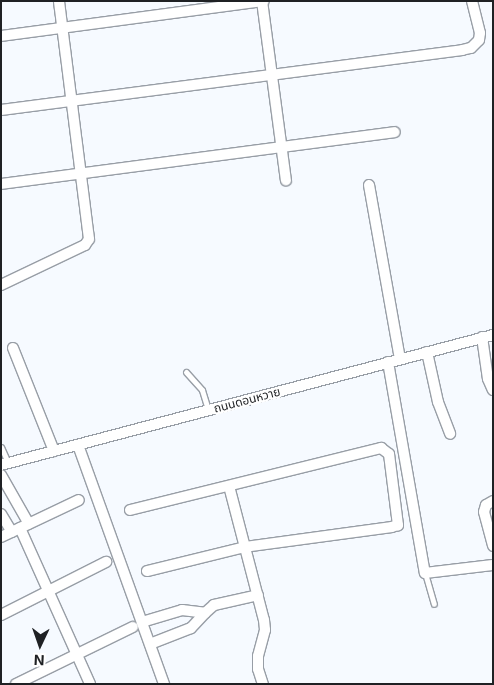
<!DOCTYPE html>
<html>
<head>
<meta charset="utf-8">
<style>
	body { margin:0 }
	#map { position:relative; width:494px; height:685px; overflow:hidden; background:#f6faff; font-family:Inter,"Noto Sans Thai",sans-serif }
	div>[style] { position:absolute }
	.roads { filter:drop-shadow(1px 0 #989ea6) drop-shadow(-1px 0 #989ea6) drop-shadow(0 1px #989ea6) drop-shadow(0 -1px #989ea6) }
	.service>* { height:5px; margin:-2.5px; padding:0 2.5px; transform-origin:2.5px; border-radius:2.5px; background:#fff }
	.minor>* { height:10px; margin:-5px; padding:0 5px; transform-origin:5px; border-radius:5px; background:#fff }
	span { translate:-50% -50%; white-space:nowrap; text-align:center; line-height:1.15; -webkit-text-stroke:4.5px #fff; paint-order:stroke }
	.street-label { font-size:12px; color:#1f2124 }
	.frame { position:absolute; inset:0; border:2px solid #1f2124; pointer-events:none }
	.north { position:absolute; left:15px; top:620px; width:50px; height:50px; -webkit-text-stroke:4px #fff; paint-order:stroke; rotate:183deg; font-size:14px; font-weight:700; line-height:20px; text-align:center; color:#1f2124 }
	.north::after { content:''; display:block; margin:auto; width:18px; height:22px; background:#1f2124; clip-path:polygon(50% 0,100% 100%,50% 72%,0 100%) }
</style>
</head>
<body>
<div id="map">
	<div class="roads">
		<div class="service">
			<div style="left:186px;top:372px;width:24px;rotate:48deg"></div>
			<div style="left:202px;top:390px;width:21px;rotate:73deg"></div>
			<div style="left:1px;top:447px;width:17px;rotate:66deg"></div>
			<div style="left:425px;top:573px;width:32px;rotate:74deg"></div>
		</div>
		<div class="minor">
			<div style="left:262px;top:1px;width:181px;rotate:82.4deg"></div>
			<div style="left:1px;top:36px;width:265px;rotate:-7.6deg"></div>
			<div style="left:1px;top:110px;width:465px;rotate:-7.4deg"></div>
			<div style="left:462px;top:50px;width:9px;rotate:-13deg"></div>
			<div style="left:471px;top:48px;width:11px;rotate:-45deg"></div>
			<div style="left:479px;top:40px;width:7px;rotate:-82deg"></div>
			<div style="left:480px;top:33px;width:33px;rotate:-104deg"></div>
			<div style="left:1px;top:184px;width:397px;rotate:-7.5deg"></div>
			<div style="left:369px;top:185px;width:177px;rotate:79.9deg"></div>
			<div style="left:1px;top:285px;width:93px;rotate:-25.5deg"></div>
			<div style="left:85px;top:245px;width:7px;rotate:-56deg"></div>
			<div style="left:89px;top:239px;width:240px;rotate:-97.2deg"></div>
			<div style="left:482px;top:337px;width:42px;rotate:81.9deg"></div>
			<div style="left:488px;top:379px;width:12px;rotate:66deg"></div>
			<div style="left:13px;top:348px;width:111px;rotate:68.3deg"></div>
			<div style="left:427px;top:352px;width:51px;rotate:77.6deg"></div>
			<div style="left:438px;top:402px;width:34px;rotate:69deg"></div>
			<div style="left:388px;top:362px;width:214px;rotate:80.1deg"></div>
			<div style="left:425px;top:573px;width:68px;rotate:-6.7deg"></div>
			<div style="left:78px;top:445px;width:254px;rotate:70.2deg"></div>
			<div style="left:1px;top:465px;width:509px;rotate:-14.8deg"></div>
			<div style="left:1px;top:475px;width:56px;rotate:60.3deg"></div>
			<div style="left:229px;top:486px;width:138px;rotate:75.4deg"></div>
			<div style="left:264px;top:620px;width:10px;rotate:84deg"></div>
			<div style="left:265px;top:630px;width:27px;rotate:105deg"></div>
			<div style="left:258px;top:656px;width:13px;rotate:90deg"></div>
			<div style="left:258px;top:669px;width:16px;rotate:72deg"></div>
			<div style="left:493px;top:501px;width:8px;rotate:150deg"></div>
			<div style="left:486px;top:505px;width:7px;rotate:106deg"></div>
			<div style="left:484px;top:512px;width:35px;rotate:75deg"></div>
			<div style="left:130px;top:510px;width:259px;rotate:-13.9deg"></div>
			<div style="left:381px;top:448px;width:10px;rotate:37deg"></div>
			<div style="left:389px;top:454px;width:72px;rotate:82.8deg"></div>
			<div style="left:398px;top:525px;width:6px;rotate:162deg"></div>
			<div style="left:392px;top:527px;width:148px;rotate:172.3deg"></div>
			<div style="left:245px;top:547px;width:101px;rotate:166.2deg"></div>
			<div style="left:1px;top:514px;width:21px;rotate:59deg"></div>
			<div style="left:20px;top:528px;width:171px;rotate:65.8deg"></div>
			<div style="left:1px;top:537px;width:86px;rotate:-25.4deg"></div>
			<div style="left:205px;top:613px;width:12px;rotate:-42deg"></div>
			<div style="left:214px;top:605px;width:45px;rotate:-12.8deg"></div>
			<div style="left:1px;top:615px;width:118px;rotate:-26.8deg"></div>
			<div style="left:142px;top:622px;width:42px;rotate:-16.7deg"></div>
			<div style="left:182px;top:610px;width:23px;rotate:7deg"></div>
			<div style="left:205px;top:613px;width:21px;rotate:133deg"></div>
			<div style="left:191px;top:628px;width:44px;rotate:158.7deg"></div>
			<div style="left:16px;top:684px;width:130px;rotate:-26deg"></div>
		</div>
	</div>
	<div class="street-label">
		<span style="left:247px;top:400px;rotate:-15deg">ถนนดอนหวาย</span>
	</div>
	<div class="frame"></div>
	<div class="north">N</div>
</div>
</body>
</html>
